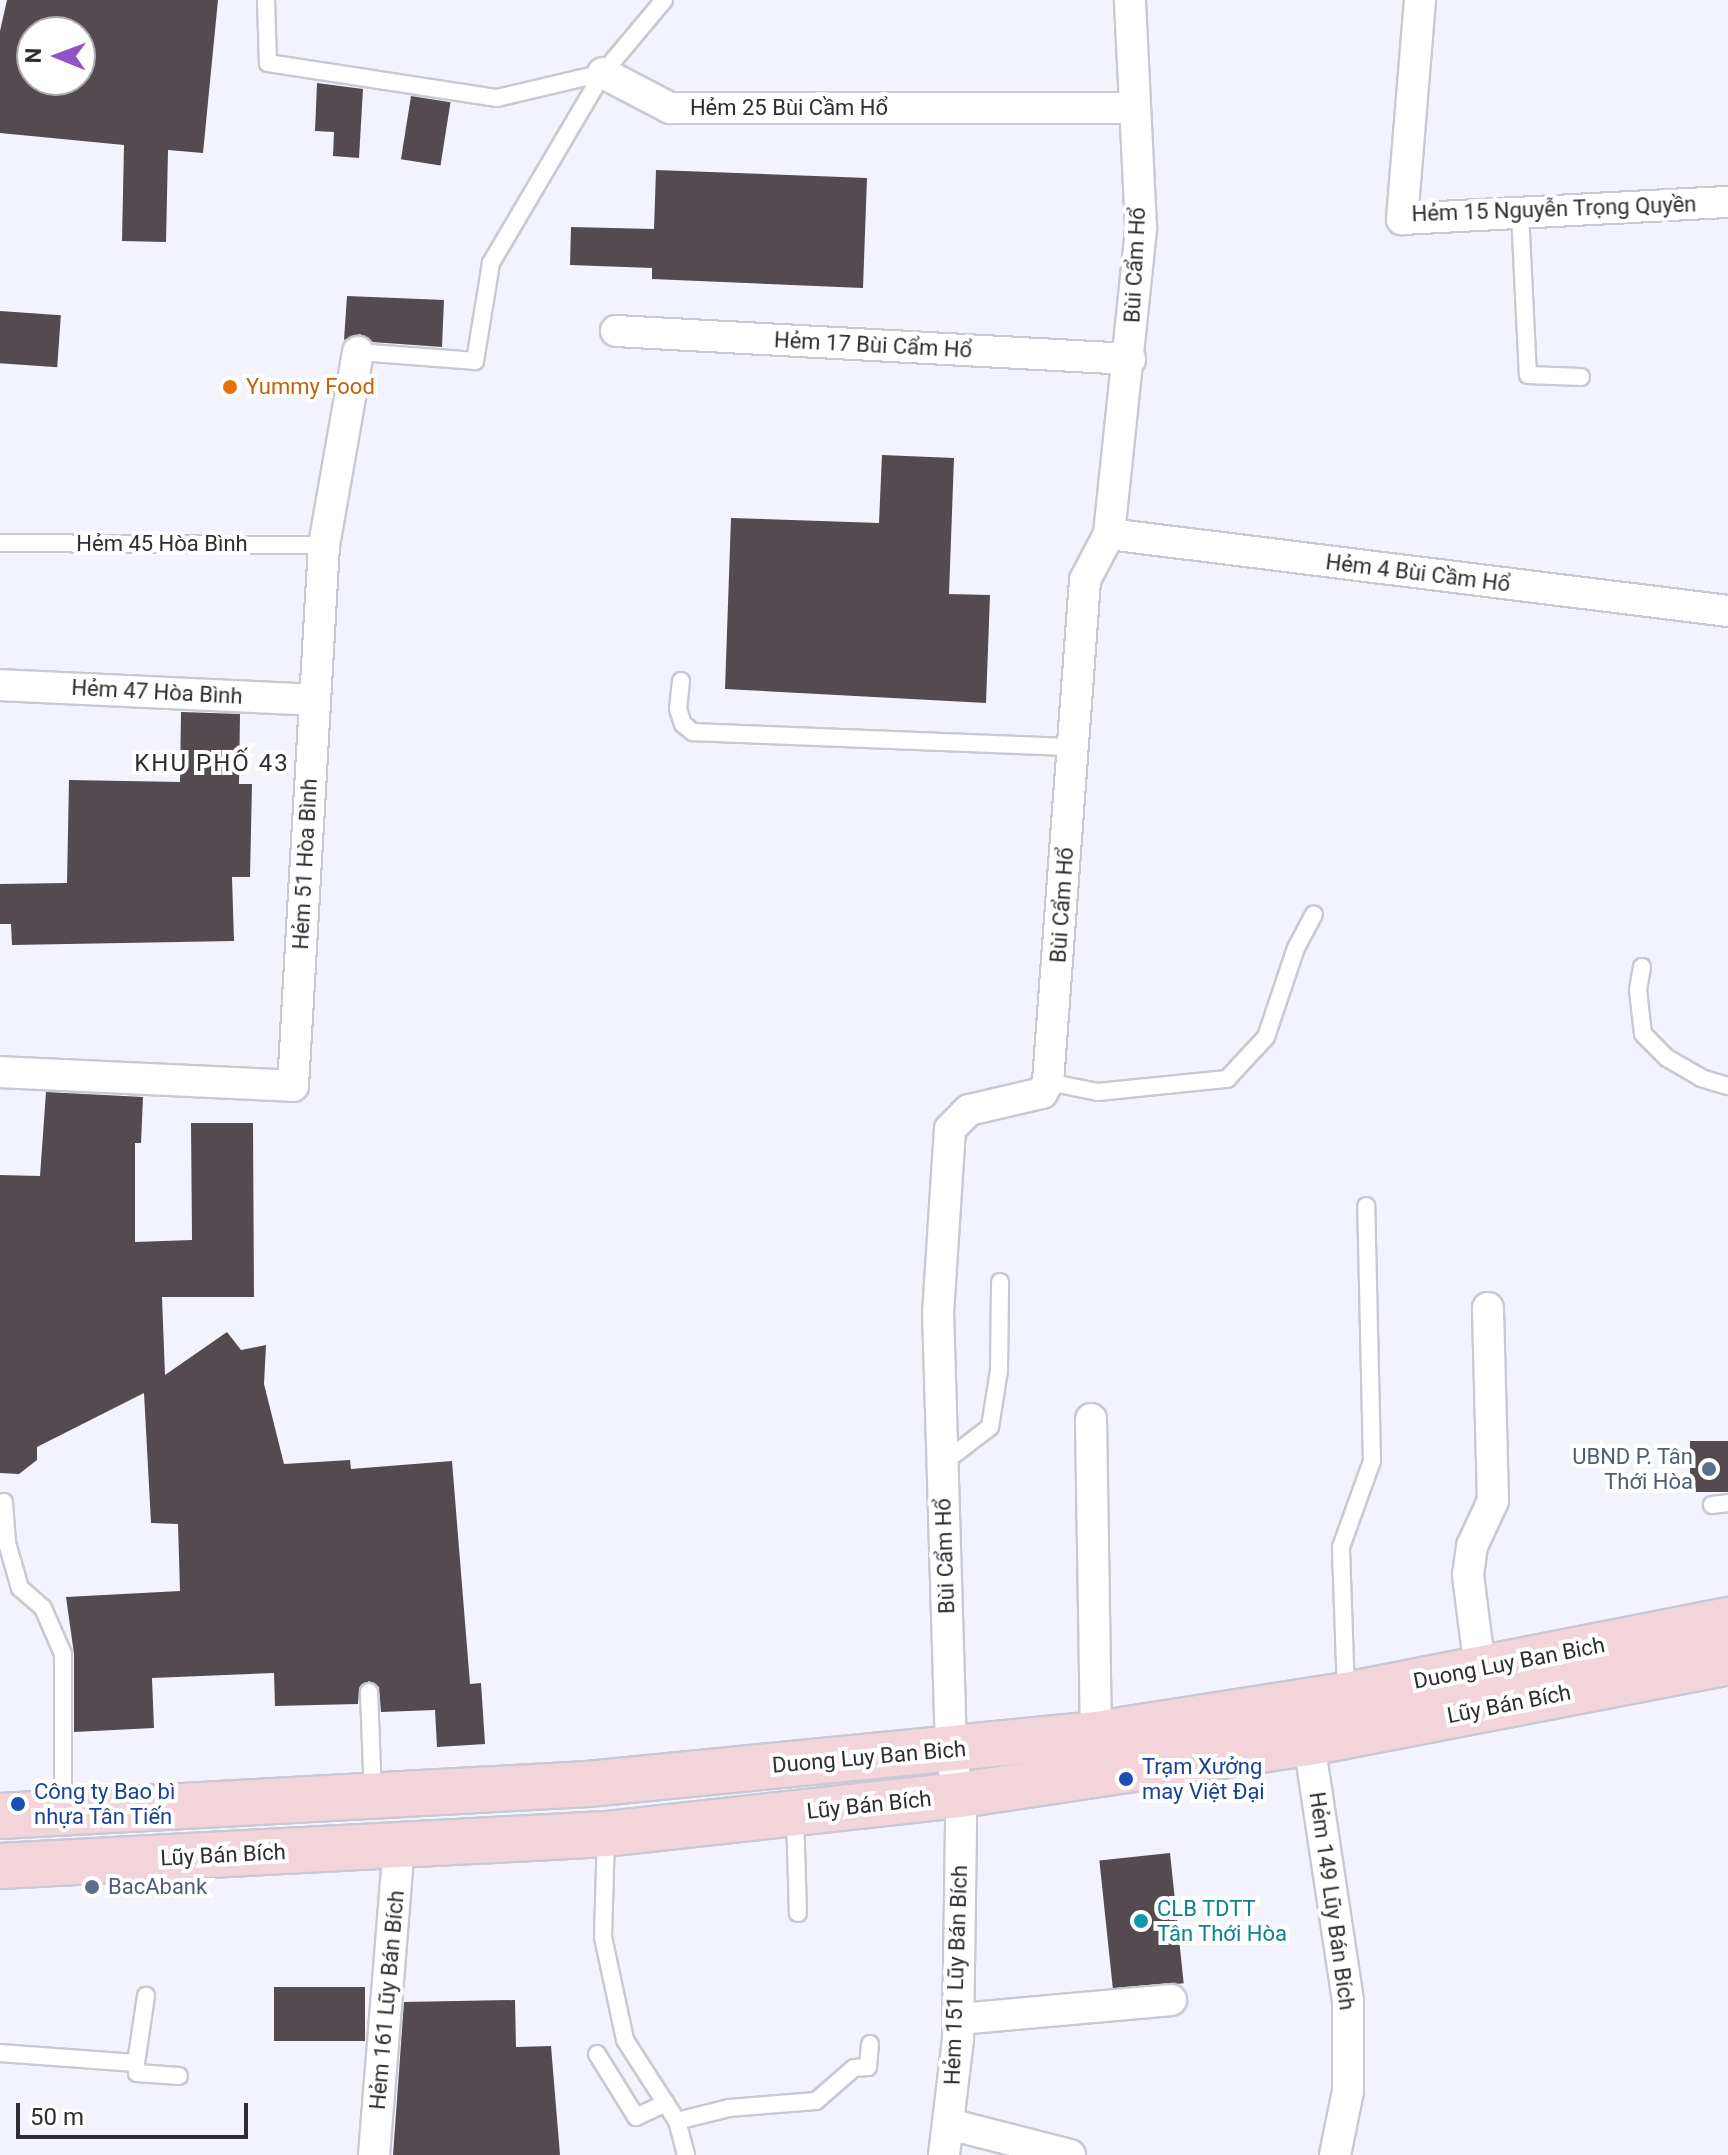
<!DOCTYPE html>
<html>
<head>
<meta charset="utf-8">
<style>
	body { margin:0 }
	#map { position:relative; width:1728px; height:2155px; overflow:hidden; background:#f2f3fd; font-family:Roboto,sans-serif }
	div>[style] { position:absolute }
	.building>* { inset:0; background:#534b50; transform-origin:0 0 }
	.roads { filter:drop-shadow(2px 0 #c8c9d3) drop-shadow(-2px 0 #c8c9d3) drop-shadow(0 2px #c8c9d3) drop-shadow(0 -2px #c8c9d3) }
	.lane>* { height:16px; margin:-8px; padding:0 8px; transform-origin:8px; border-radius:8px; background:#fff }
	.street>* { height:30px; margin:-15px; padding:0 15px; transform-origin:15px; border-radius:15px; background:#fff }
	.secondary>* { height:44px; margin:-22px; padding:0 22px; transform-origin:22px; border-radius:22px; background:#f4d4db }
	.dots>* { width:22px; height:22px; translate:-50% -50%; box-sizing:border-box; border:4px solid #fff; border-radius:50% }
	span { translate:-50% -50%; white-space:nowrap; text-align:center; line-height:1.15; -webkit-text-stroke:8px #fff; paint-order:stroke }
	.street-label { font-size:22px; color:#2e2e32 }
	.food-label { font-size:22px; color:#c56008 }
	.left { translate:0 -50%; text-align:left }
	.service-label { font-size:22px; color:#4e5e75 }
	.right { translate:-100% -50%; text-align:right }
	.transit-label { font-size:22px; color:#164399 }
	.culture-label { font-size:22px; color:#0d838f }
	.neighbourhood-label { font-size:24px; color:#2e2e32; letter-spacing:2px }
	.north { position:absolute; left:16px; top:16px; width:80px; height:80px; box-sizing:border-box; background:#fff; border:2px solid #ababad; border-radius:50%; rotate:271deg; font-size:22px; font-weight:700; line-height:32px; text-align:center; color:#2e2e32 }
	.north::after { content:''; display:block; margin:auto; width:28px; height:36px; background:#9353c8; clip-path:polygon(50% 0,100% 100%,50% 72%,0 100%) }
	.scale { position:absolute; left:16px; top:2103px; width:232px; height:36px; box-sizing:border-box; border:4px solid #2e2e32; border-top:0; padding-left:10px; font-size:24px; line-height:28px; white-space:nowrap; color:#2e2e32; -webkit-text-stroke:6px #fff; paint-order:stroke }
</style>
</head>
<body>
<div id="map">
	<div class="building">
		<div style="clip-path:polygon(evenodd,7px 0,218px 0,203px 153px,168px 150px,166px 242px,122px 241px,124px 145px,0 133px,0 31px,7px 0,32px 32px,80px 32px,80px 80px,32px 80px,32px 32px)"></div>
		<div style="clip-path:polygon(317px 83px,363px 89px,359px 158px,333px 156px,334px 132px,315px 131px)"></div>
		<div style="left:411px;top:96px;width:40px;height:64px;rotate:9deg"></div>
		<div style="clip-path:polygon(656px 170px,867px 178px,863px 288px,652px 279px,652px 268px,570px 265px,571px 227px,654px 229px)"></div>
		<div style="clip-path:polygon(347px 296px,444px 300px,442px 347px,372px 342px,360px 334px,344px 340px)"></div>
		<div style="left:0;top:311px;width:61px;height:52px;rotate:4deg"></div>
		<div style="clip-path:polygon(882px 455px,954px 458px,949px 594px,990px 595px,986px 703px,725px 689px,731px 518px,879px 523px)"></div>
		<div style="clip-path:polygon(181px 712px,240px 714px,239px 784px,252px 784px,250px 877px,232px 877px,234px 941px,12px 945px,11px 924px,0 924px,0 884px,67px 883px,69px 780px,180px 782px)"></div>
		<div style="clip-path:polygon(46px 1092px,143px 1097px,141px 1143px,135px 1143px,135px 1242px,192px 1240px,191px 1123px,253px 1123px,254px 1297px,162px 1297px,165px 1375px,227px 1332px,241px 1350px,266px 1345px,264px 1384px,284px 1464px,350px 1460px,351px 1469px,452px 1461px,470px 1684px,481px 1683px,485px 1744px,437px 1747px,435px 1710px,381px 1712px,379px 1687px,369px 1681px,359px 1688px,358px 1704px,275px 1706px,274px 1673px,152px 1678px,154px 1728px,74px 1732px,74px 1654px,66px 1597px,180px 1591px,178px 1524px,151px 1523px,144px 1393px,37px 1447px,37px 1460px,19px 1474px,0 1473px,0 1175px,40px 1176px)"></div>
		<div style="left:1728px;top:1441px;width:51px;height:38px;rotate:90deg"></div>
		<div style="left:1170px;top:1853px;width:131px;height:71px;rotate:84deg"></div>
		<div style="left:365px;top:1987px;width:54px;height:91px;rotate:90deg"></div>
		<div style="clip-path:polygon(515px 2000px,516px 2047px,551px 2046px,560px 2155px,393px 2155px,404px 2002px)"></div>
	</div>
	<div class="roads">
		<div class="lane">
			<div style="left:266px;top:0;width:63px;rotate:88.2deg"></div>
			<div style="left:268px;top:63px;width:232px;rotate:8.7deg"></div>
			<div style="left:497px;top:98px;width:109px;rotate:-13.3deg"></div>
			<div style="left:1520px;top:213px;width:162px;rotate:87.2deg"></div>
			<div style="left:1528px;top:375px;width:53px;rotate:2.2deg"></div>
			<div style="left:358px;top:352px;width:117px;rotate:4.4deg"></div>
			<div style="left:475px;top:361px;width:99px;rotate:-80.7deg"></div>
			<div style="left:491px;top:263px;width:221px;rotate:-59.5deg"></div>
			<div style="left:603px;top:73px;width:95px;rotate:-50.1deg"></div>
			<div style="left:0;top:543px;width:324px;rotate:0.4deg"></div>
			<div style="left:681px;top:681px;width:28px;rotate:96deg"></div>
			<div style="left:678px;top:709px;width:16px;rotate:72deg"></div>
			<div style="left:683px;top:724px;width:13px;rotate:39deg"></div>
			<div style="left:693px;top:732px;width:380px;rotate:2.3deg"></div>
			<div style="left:1642px;top:967px;width:23px;rotate:100deg"></div>
			<div style="left:1638px;top:990px;width:44px;rotate:83.5deg"></div>
			<div style="left:1643px;top:1034px;width:34px;rotate:45deg"></div>
			<div style="left:1667px;top:1058px;width:39px;rotate:30deg"></div>
			<div style="left:1701px;top:1078px;width:28px;rotate:17deg"></div>
			<div style="left:1048px;top:1082px;width:51px;rotate:11.3deg"></div>
			<div style="left:1098px;top:1092px;width:130px;rotate:-5.8deg"></div>
			<div style="left:1227px;top:1079px;width:57px;rotate:-47.1deg"></div>
			<div style="left:1266px;top:1037px;width:94px;rotate:-71.4deg"></div>
			<div style="left:1296px;top:948px;width:38px;rotate:-62deg"></div>
			<div style="left:943px;top:1463px;width:59px;rotate:-37.5deg"></div>
			<div style="left:990px;top:1427px;width:58px;rotate:-81deg"></div>
			<div style="left:999px;top:1370px;width:88px;rotate:-89.3deg"></div>
			<div style="left:4px;top:1502px;width:41px;rotate:85.8deg"></div>
			<div style="left:7px;top:1543px;width:47px;rotate:73.9deg"></div>
			<div style="left:20px;top:1588px;width:30px;rotate:41deg"></div>
			<div style="left:43px;top:1608px;width:50px;rotate:66.5deg"></div>
			<div style="left:63px;top:1654px;width:157px;rotate:90deg"></div>
			<div style="left:1712px;top:1505px;width:16px;rotate:-7deg"></div>
			<div style="left:369px;top:1692px;width:104px;rotate:87.8deg"></div>
			<div style="left:1346px;top:1693px;width:146px;rotate:-92deg"></div>
			<div style="left:1341px;top:1547px;width:91px;rotate:-70.2deg"></div>
			<div style="left:1372px;top:1461px;width:255px;rotate:-91.3deg"></div>
			<div style="left:795px;top:1814px;width:99px;rotate:88.3deg"></div>
			<div style="left:606px;top:1835px;width:102px;rotate:91.7deg"></div>
			<div style="left:603px;top:1937px;width:105px;rotate:77.9deg"></div>
			<div style="left:625px;top:2040px;width:96px;rotate:57.3deg"></div>
			<div style="left:677px;top:2121px;width:35px;rotate:75deg"></div>
			<div style="left:0;top:2053px;width:136px;rotate:4.2deg"></div>
			<div style="left:136px;top:2063px;width:68px;rotate:-81.5deg"></div>
			<div style="left:597px;top:2054px;width:74px;rotate:58.2deg"></div>
			<div style="left:636px;top:2117px;width:33px;rotate:-25deg"></div>
			<div style="left:136px;top:2063px;width:10px;rotate:84deg"></div>
			<div style="left:137px;top:2073px;width:42px;rotate:4.1deg"></div>
			<div style="left:677px;top:2121px;width:54px;rotate:-14deg"></div>
			<div style="left:729px;top:2108px;width:87px;rotate:-4.6deg"></div>
			<div style="left:816px;top:2101px;width:50px;rotate:-41deg"></div>
			<div style="left:854px;top:2068px;width:14px;rotate:-4deg"></div>
			<div style="left:868px;top:2067px;width:23px;rotate:-85deg"></div>
		</div>
		<div class="street">
			<div style="left:1420px;top:0;width:220px;rotate:94.7deg"></div>
			<div style="left:1402px;top:219px;width:326px;rotate:-3deg"></div>
			<div style="left:603px;top:73px;width:76px;rotate:27.6deg"></div>
			<div style="left:670px;top:108px;width:464px"></div>
			<div style="left:616px;top:331px;width:515px;rotate:3.12deg"></div>
			<div style="left:1109px;top:534px;width:624px;rotate:7.09deg"></div>
			<div style="left:0;top:685px;width:314px;rotate:2.7deg"></div>
			<div style="left:0;top:1072px;width:293px;rotate:2.7deg"></div>
			<div style="left:293px;top:1086px;width:542px;rotate:-86.72deg"></div>
			<div style="left:324px;top:545px;width:196px;rotate:-80deg"></div>
			<div style="left:1091px;top:1419px;width:315px;rotate:89.1deg"></div>
			<div style="left:1480px;top:1669px;width:95px;rotate:-97.3deg"></div>
			<div style="left:1468px;top:1575px;width:29px;rotate:-82deg"></div>
			<div style="left:1472px;top:1546px;width:50px;rotate:-65deg"></div>
			<div style="left:1493px;top:1501px;width:193px;rotate:-91.5deg"></div>
			<div style="left:1309px;top:1743px;width:260px;rotate:81.4deg"></div>
			<div style="left:1348px;top:2000px;width:91px;rotate:90deg"></div>
			<div style="left:1348px;top:2091px;width:65px;rotate:101.5deg"></div>
			<div style="left:959px;top:2019px;width:213px;rotate:-5.1deg"></div>
			<div style="left:949px;top:2124px;width:125px;rotate:14.4deg"></div>
			<div style="left:374px;top:2155px;width:311px;rotate:-85.4deg"></div>
			<div style="left:944px;top:2155px;width:117px;rotate:-83.1deg"></div>
			<div style="left:958px;top:2039px;width:219px;rotate:-89.2deg"></div>
			<div style="left:961px;top:1820px;width:72px;rotate:-98deg"></div>
			<div style="left:951px;top:1749px;width:435px;rotate:-91.7deg"></div>
			<div style="left:938px;top:1314px;width:185px;rotate:-86.3deg"></div>
			<div style="left:950px;top:1129px;width:27px;rotate:-45deg"></div>
			<div style="left:969px;top:1110px;width:75px;rotate:-13.1deg"></div>
			<div style="left:1042px;top:1093px;width:13px;rotate:-61deg"></div>
			<div style="left:1048px;top:1082px;width:503px;rotate:-85.78deg"></div>
			<div style="left:1085px;top:580px;width:52px;rotate:-62.4deg"></div>
			<div style="left:1109px;top:534px;width:309px;rotate:-84deg"></div>
			<div style="left:1141px;top:227px;width:227px;rotate:-92.8deg"></div>
		</div>
		<div class="secondary">
			<div style="left:0;top:1816px;width:589px;rotate:-3.12deg"></div>
			<div style="left:588px;top:1784px;width:510px;rotate:-5.62deg"></div>
			<div style="left:1096px;top:1734px;width:253px;rotate:-8.9deg"></div>
			<div style="left:1346px;top:1695px;width:389px;rotate:-11.1deg"></div>
			<div style="left:0;top:1866px;width:607px;rotate:-3.02deg"></div>
			<div style="left:606px;top:1834px;width:356px;rotate:-6.3deg"></div>
			<div style="left:960px;top:1795px;width:353px;rotate:-8.5deg"></div>
			<div style="left:1309px;top:1743px;width:427px;rotate:-10.9deg"></div>
		</div>
	</div>
	<div class="dots">
		<div style="left:230px;top:387px;background:#e8710a"></div>
		<div style="left:1709px;top:1469px;background:#5c6f8a"></div>
		<div style="left:1126px;top:1779px;background:#1a4fb4"></div>
		<div style="left:18px;top:1804px;background:#1a4fb4"></div>
		<div style="left:92px;top:1887px;background:#5c6f8a"></div>
		<div style="left:1141px;top:1921px;background:#0f9aa8"></div>
	</div>
	<div class="street-label">
		<span style="left:789px;top:108px">Hẻm 25 Bùi Cầm Hổ</span>
		<span style="left:1554px;top:209px;rotate:-2deg">Hẻm 15 Nguyễn Trọng Quyền</span>
		<span style="left:1135px;top:265px;rotate:-87deg">Bùi Cẩm Hổ</span>
		<span style="left:873px;top:345px;rotate:3deg">Hẻm 17 Bùi Cẩm Hổ</span>
		<span style="left:162px;top:544px">Hẻm 45 Hòa Bình</span>
		<span style="left:1418px;top:573px;rotate:7deg">Hẻm 4 Bùi Cầm Hổ</span>
		<span style="left:157px;top:692px;rotate:3deg">Hẻm 47 Hòa Bình</span>
		<span style="left:305px;top:864px;rotate:-87deg">Hẻm 51 Hòa Bình</span>
		<span style="left:1062px;top:905px;rotate:-86deg">Bùi Cẩm Hổ</span>
		<span style="left:945px;top:1556px;rotate:-92deg">Bùi Cẩm Hổ</span>
		<span style="left:1509px;top:1663px;rotate:-11deg">Duong Luy Ban Bich</span>
		<span style="left:1509px;top:1704px;rotate:-11deg">Lũy Bán Bích</span>
		<span style="left:869px;top:1757px;rotate:-5deg">Duong Luy Ban Bich</span>
		<span style="left:869px;top:1805px;rotate:-6deg">Lũy Bán Bích</span>
		<span style="left:223px;top:1855px;rotate:-3deg">Lũy Bán Bích</span>
		<span style="left:1332px;top:1901px;rotate:82deg">Hẻm 149 Lũy Bán Bích</span>
		<span style="left:956px;top:1975px;rotate:-88deg">Hẻm 151 Lũy Bán Bích</span>
		<span style="left:387px;top:2000px;rotate:-85deg">Hẻm 161 Lũy Bán Bích</span>
	</div>
	<div class="food-label">
		<span class="left" style="left:246px;top:387px">Yummy Food</span>
	</div>
	<div class="service-label">
		<span class="right" style="left:1693px;top:1469px">UBND P. Tân<br>Thới Hòa</span>
		<span class="left" style="left:108px;top:1887px">BacAbank</span>
	</div>
	<div class="transit-label">
		<span class="left" style="left:1142px;top:1779px">Trạm Xưởng<br>may Việt Đại</span>
		<span class="left" style="left:34px;top:1804px">Công ty Bao bì<br>nhựa Tân Tiến</span>
	</div>
	<div class="culture-label">
		<span class="left" style="left:1157px;top:1921px">CLB TDTT<br>Tân Thới Hòa</span>
	</div>
	<div class="neighbourhood-label">
		<span style="left:212px;top:764px">KHU PHỐ 43</span>
	</div>
	<div class="north">N</div>
	<div class="scale">50 m</div>
</div>
</body>
</html>
